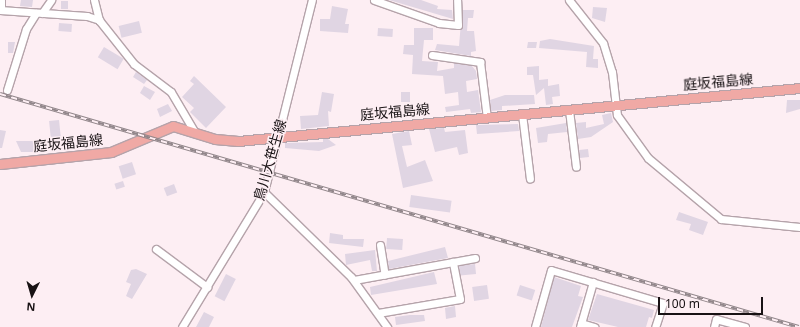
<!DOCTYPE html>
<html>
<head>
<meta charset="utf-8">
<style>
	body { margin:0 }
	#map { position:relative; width:800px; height:327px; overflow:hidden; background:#fdeef3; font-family:"Noto Sans","Noto Sans JP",sans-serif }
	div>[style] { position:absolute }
	.building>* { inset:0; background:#e0d5e3; transform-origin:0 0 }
	.roads { filter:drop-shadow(1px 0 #b5a3aa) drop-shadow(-1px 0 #b5a3aa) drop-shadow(0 1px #b5a3aa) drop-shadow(0 -1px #b5a3aa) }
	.minor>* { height:7px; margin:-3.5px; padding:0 3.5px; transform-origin:3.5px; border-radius:3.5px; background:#fff }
	.major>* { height:9px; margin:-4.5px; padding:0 4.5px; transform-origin:4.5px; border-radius:4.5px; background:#f0a9a5 }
	.rail>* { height:3.5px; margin-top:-1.75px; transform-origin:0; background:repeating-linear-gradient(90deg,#fdeef3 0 6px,#91868a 0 12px); box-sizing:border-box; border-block:1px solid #91868a }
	span { translate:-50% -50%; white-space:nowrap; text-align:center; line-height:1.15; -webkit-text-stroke:3px #fdeef3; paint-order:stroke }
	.street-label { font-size:14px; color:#181214 }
	.north { position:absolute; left:12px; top:275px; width:40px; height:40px; -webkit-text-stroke:3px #fdeef3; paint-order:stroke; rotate:185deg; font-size:11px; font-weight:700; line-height:16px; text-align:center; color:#181214 }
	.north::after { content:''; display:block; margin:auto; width:14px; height:18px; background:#181214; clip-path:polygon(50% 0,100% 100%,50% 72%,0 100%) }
	.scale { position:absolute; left:658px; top:297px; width:105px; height:18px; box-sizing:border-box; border:2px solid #181214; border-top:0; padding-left:5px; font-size:12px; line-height:14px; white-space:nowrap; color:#181214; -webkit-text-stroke:3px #fdeef3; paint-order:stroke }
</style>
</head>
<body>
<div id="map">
	<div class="building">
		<div style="clip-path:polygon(21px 0,33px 0,32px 7px,20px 6px)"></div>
		<div style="clip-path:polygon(389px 0,421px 0,438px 6px,437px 9px,452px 10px,453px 19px)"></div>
		<div style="left:61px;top:1px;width:7px;height:8px"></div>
		<div style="clip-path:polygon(332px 6px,348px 9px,345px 24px,349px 24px,348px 33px,320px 31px,320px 19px,330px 19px)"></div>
		<div style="clip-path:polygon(593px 7px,607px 8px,605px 22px,592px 18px)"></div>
		<div style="clip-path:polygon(462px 10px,474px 10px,473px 18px,468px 18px,467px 31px,474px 31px,476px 51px,471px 52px,471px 56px,435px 50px,437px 44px,459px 46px)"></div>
		<div style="left:139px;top:21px;width:12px;height:21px;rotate:76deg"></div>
		<div style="left:59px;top:23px;width:13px;height:8px;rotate:4deg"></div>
		<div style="left:378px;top:28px;width:15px;height:8px;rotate:4deg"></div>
		<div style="clip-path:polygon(414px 28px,433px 28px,433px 40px,424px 40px,422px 61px,438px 62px,437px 71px,454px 68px,454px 63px,472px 66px,476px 71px,477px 79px,466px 81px,467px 92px,478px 90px,481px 112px,471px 113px,470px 109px,446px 112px,445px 107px,459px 105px,458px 92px,445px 94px,443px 76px,412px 74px,413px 55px,403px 54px,404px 45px,414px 45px)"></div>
		<div style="clip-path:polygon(550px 39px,594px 46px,593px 59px,598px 59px,598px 68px,586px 67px,587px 52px,539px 48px,540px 41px)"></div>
		<div style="clip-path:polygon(8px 42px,15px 42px,13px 53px,8px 53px)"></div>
		<div style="clip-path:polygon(528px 42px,537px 42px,536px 48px,527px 48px)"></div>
		<div style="left:104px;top:47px;width:23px;height:12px;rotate:31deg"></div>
		<div style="clip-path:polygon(539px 66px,539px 80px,548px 79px,548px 86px,559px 84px,560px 96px,552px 97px,553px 104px,546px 105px,544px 88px,536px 95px,533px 75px,527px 75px,527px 67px)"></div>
		<div style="clip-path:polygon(136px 72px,147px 80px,144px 84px,133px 77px)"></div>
		<div style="clip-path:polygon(194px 76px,226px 107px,206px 128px,190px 112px,194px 108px,182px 97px,194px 84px,190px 81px)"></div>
		<div style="clip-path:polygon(144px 86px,155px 92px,150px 100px,140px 93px)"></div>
		<div style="clip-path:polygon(322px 92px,334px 94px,331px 112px,328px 111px,329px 126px,301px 129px,300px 116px,318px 115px)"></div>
		<div style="left:401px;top:92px;width:9px;height:10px"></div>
		<div style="clip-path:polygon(505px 95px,534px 95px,535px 104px,502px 106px,502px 110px,491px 111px,490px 100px)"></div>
		<div style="clip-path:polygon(787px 100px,800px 100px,800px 109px,786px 113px)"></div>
		<div style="clip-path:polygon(168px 104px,172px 111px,160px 117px,157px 109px)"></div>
		<div style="clip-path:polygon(611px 113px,613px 122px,591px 137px,578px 139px,576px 123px,586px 122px,586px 128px,604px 124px,602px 115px)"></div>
		<div style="left:59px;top:120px;width:18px;height:10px;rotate:84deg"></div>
		<div style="clip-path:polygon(566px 123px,567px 132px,548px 134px,547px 142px,538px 143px,536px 128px)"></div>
		<div style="clip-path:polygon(518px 124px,519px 131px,477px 134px,476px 125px)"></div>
		<div style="clip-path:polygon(444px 128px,445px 132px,465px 130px,468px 153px,459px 155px,457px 147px,435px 152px,429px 129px)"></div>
		<div style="clip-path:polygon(0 130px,6px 131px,2px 148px,0 148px)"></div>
		<div style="clip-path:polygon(409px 131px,412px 145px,402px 146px,407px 167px,425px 160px,433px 181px,403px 188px,392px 134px)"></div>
		<div style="clip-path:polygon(323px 139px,328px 139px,336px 145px,319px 151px,285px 148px,285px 143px,323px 142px)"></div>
		<div style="clip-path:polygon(16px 141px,46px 141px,46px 152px,21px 152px)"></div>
		<div style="left:588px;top:149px;width:8px;height:9px;rotate:83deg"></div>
		<div style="left:132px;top:162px;width:13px;height:14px;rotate:72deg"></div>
		<div style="left:123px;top:181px;width:6px;height:9px;rotate:72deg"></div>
		<div style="left:174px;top:184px;width:9px;height:11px;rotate:69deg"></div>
		<div style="left:411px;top:195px;width:41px;height:12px;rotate:8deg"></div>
		<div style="clip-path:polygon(679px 212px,708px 222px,703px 235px,689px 230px,691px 224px,676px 220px)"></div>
		<div style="clip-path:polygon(330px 233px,343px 235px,343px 239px,364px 239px,363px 247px,329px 243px)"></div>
		<div style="left:387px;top:238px;width:16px;height:11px;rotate:4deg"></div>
		<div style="clip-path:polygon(445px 247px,448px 258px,389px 269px,388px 261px)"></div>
		<div style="clip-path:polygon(375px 250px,377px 271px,372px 271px,370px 260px,346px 265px,345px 254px)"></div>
		<div style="left:475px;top:264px;width:10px;height:16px;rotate:84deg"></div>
		<div style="clip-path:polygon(136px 269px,147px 274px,132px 299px,126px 296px,131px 284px,126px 282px,131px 270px)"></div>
		<div style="clip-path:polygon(434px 272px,437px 284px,371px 295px,370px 287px)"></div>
		<div style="left:226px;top:274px;width:11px;height:25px;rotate:27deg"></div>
		<div style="clip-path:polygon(554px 277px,581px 286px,578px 296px,583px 297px,572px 327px,541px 327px)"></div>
		<div style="left:487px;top:285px;width:14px;height:15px;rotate:82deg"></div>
		<div style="left:520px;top:285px;width:16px;height:11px;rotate:18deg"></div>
		<div style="clip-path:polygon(597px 294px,654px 310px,652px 318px,649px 317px,646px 327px,618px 327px,588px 320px)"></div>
		<div style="clip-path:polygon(455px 306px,456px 317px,446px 319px,445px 308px)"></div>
		<div style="clip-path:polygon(204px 312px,214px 317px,209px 327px,196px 327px)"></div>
		<div style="clip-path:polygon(410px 315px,424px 315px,425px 321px,396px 325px,395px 317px)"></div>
	</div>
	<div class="roads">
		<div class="minor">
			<div style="left:94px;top:0;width:21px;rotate:76deg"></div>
			<div style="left:374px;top:0;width:69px;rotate:19.5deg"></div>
			<div style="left:439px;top:23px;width:19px;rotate:6deg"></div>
			<div style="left:458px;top:25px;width:25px;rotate:-92deg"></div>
			<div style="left:569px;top:0;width:55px;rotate:51.7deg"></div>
			<div style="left:603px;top:43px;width:30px;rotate:73deg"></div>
			<div style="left:612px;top:72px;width:43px;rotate:83.4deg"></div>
			<div style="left:617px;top:115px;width:53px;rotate:54.2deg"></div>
			<div style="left:648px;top:158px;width:95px;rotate:39.9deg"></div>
			<div style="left:721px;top:219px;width:79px;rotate:5.8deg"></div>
			<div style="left:0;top:10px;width:87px;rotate:3.9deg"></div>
			<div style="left:87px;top:16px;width:13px;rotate:18deg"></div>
			<div style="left:99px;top:20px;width:56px;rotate:51.5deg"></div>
			<div style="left:134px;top:64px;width:46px;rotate:37.1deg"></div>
			<div style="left:171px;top:92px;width:45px;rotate:59.5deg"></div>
			<div style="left:1px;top:10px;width:10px;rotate:-90deg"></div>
			<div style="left:42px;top:13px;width:16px;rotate:-55deg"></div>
			<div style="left:432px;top:55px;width:49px;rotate:8.3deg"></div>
			<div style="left:480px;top:62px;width:56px;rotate:82.9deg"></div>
			<div style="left:7px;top:90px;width:64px;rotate:-72.7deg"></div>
			<div style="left:26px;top:29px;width:19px;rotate:-58deg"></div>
			<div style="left:569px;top:110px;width:57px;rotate:83deg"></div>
			<div style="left:522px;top:114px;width:65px;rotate:83deg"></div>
			<div style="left:264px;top:192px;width:122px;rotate:44.3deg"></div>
			<div style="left:351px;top:277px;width:62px;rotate:54.2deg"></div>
			<div style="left:380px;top:245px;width:30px;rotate:81deg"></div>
			<div style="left:156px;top:249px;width:64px;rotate:36.7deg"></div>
			<div style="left:354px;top:280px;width:123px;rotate:-10.3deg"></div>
			<div style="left:378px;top:313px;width:83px;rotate:-9.7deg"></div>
			<div style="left:460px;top:299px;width:38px;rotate:-101deg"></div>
			<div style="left:581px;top:323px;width:14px;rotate:17deg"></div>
			<div style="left:182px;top:327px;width:158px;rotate:-58.7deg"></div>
			<div style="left:264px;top:192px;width:198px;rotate:-76deg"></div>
			<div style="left:535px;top:327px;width:59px;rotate:-74.3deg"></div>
			<div style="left:551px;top:270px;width:117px;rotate:16.4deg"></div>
			<div style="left:663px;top:303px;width:25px;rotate:108deg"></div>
			<div style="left:580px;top:327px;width:47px;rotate:-73.9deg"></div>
			<div style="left:714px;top:327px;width:8px;rotate:-76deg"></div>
			<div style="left:716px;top:319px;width:30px;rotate:15deg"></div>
		</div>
		<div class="major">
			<div style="left:0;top:164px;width:112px;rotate:-6.2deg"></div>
			<div style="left:111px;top:152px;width:67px;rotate:-22.8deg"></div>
			<div style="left:173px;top:126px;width:44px;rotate:17.2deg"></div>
			<div style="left:215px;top:139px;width:23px;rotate:5deg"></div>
			<div style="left:238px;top:141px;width:564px;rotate:-5.39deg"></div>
		</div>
	</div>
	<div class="rail">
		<div style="left:0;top:94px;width:832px;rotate:16.26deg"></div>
	</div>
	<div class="street-label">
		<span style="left:718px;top:82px;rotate:-5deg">庭坂福島線</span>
		<span style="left:395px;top:112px;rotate:-5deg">庭坂福島線</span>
		<span style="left:68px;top:143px;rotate:-6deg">庭坂福島線</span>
		<span style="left:270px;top:160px;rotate:-74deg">鳥川大笹生線</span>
	</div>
	<div class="north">N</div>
	<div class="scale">100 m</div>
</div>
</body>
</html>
